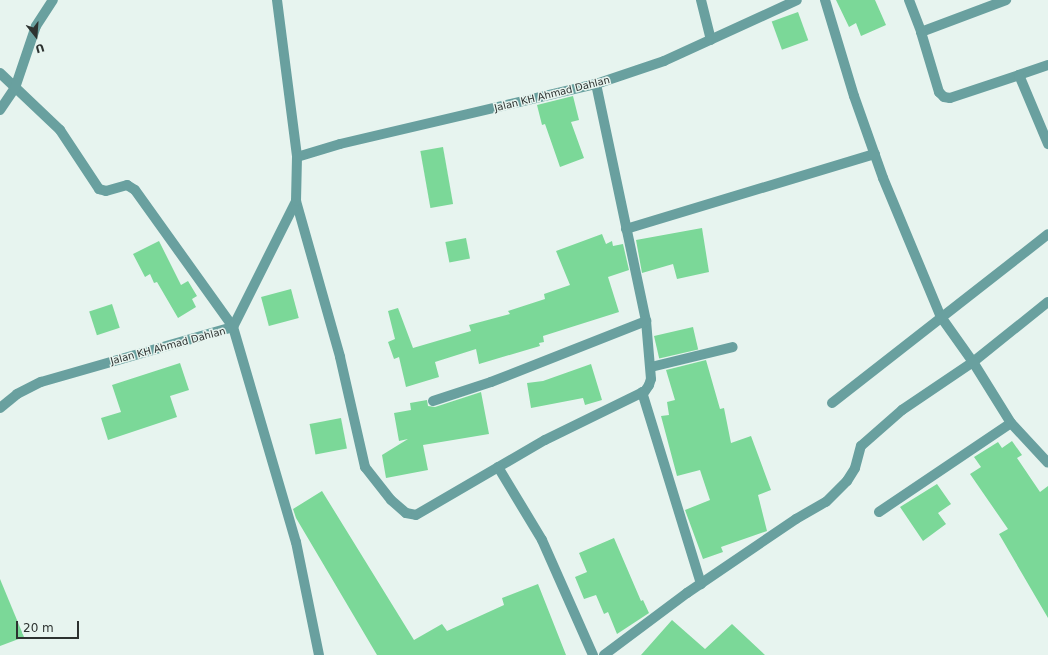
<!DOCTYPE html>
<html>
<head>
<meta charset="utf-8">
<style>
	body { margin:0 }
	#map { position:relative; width:1048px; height:655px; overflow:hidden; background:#e7f4ef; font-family:"DejaVu Sans",sans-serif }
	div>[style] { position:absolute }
	.building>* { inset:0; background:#7bd898; transform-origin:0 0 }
	.minor>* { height:10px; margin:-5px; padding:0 5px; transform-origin:5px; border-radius:5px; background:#69a09f }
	span { translate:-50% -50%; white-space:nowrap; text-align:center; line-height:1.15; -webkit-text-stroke:3px #e7f4ef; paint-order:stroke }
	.street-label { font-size:10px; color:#2d3230 }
	.north { position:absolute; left:16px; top:16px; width:40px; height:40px; -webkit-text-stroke:3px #e7f4ef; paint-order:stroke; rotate:163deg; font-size:11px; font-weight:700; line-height:16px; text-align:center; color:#2d3230 }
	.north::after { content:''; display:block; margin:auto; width:14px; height:18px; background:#2d3230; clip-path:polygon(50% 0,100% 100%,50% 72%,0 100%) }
	.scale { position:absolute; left:16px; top:621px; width:63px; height:18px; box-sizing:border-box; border:2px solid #2d3230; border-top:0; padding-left:5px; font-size:12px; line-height:14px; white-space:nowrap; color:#2d3230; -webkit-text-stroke:3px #e7f4ef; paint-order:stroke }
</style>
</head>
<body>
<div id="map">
	<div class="building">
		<div style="clip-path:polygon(836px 0,875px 0,886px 25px,861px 36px,856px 23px,849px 27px)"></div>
		<div style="left:798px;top:12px;width:30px;height:28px;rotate:70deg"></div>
		<div style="clip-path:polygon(573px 96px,579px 120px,571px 122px,584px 158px,560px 167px,545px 124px,542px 125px,537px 105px)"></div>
		<div style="left:443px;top:147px;width:58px;height:23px;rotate:80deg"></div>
		<div style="clip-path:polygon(702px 228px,709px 272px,677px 279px,673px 264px,642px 273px,636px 240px)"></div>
		<div style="clip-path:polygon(602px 234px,606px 244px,612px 241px,613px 246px,623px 244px,629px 270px,608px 277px,619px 312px,543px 336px,544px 342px,539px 343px,540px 346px,479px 364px,476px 349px,435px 362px,439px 377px,406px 387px,399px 357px,394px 359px,388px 342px,395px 339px,388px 311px,398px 308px,413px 348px,471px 331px,469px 325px,510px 314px,508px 311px,545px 299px,544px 294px,570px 285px,556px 251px)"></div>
		<div style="left:466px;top:238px;width:21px;height:21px;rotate:79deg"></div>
		<div style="clip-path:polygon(159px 241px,181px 285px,188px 281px,197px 296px,192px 299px,196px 307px,178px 318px,157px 282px,154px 283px,150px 274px,145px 277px,133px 254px)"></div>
		<div style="left:291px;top:289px;width:30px;height:31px;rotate:75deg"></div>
		<div style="left:112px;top:304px;width:25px;height:24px;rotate:72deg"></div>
		<div style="left:693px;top:327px;width:23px;height:40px;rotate:77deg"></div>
		<div style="clip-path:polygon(706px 360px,720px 409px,724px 408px,731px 443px,751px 436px,771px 490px,758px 495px,767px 531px,721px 547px,723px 552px,703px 559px,685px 510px,710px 500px,700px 470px,677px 476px,661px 416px,669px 415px,667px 402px,675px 400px,666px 370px)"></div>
		<div style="clip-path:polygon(180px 363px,189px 390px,170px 396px,177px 417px,108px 440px,101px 418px,121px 412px,112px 385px)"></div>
		<div style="clip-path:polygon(591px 364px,602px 400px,585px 405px,583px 398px,531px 408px,527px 383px,543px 381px)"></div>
		<div style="clip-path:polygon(481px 392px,489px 434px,423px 445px,428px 470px,386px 478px,382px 455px,408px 439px,399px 441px,394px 413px,411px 410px,410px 403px,427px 400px,428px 406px,435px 407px)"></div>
		<div style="left:341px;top:418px;width:31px;height:32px;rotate:79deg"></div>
		<div style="clip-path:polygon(1012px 441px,1022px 455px,1017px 458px,1040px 492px,1048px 486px,1048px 618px,999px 534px,1008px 529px,970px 474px,981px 467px,974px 457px,998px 442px,1002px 448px)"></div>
		<div style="clip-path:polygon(937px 484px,951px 504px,938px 513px,946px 524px,923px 541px,900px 507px)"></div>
		<div style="clip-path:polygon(322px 491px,414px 640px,442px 624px,447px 631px,504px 605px,502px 598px,538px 584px,566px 655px,377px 655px,296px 518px,293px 509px)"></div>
		<div style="clip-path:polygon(614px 538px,641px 601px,643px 600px,649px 613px,617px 634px,608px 612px,604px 614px,596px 595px,584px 599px,575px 577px,587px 572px,579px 553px)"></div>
		<div style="clip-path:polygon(0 579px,24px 637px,0 646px)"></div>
		<div style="clip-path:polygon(672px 620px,705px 649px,732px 624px,765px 655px,641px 655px)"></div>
	</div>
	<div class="minor">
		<div style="left:277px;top:0;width:158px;rotate:82.7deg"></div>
		<div style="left:701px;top:0;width:41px;rotate:76deg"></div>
		<div style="left:825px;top:0;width:100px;rotate:73.2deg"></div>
		<div style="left:854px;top:96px;width:87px;rotate:70.5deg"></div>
		<div style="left:883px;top:178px;width:151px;rotate:67.4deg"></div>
		<div style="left:941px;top:317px;width:55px;rotate:54.6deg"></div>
		<div style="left:973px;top:362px;width:96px;rotate:-38.7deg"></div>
		<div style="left:909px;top:0;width:34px;rotate:69deg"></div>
		<div style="left:921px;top:32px;width:91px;rotate:-20.6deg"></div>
		<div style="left:921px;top:32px;width:63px;rotate:73.3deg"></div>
		<div style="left:939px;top:92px;width:7px;rotate:45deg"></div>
		<div style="left:944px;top:97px;width:6px;rotate:9deg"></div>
		<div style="left:950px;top:98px;width:73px;rotate:-18.4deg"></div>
		<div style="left:1048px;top:65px;width:31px;rotate:161deg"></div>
		<div style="left:1019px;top:75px;width:75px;rotate:67.2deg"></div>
		<div style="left:0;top:73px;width:83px;rotate:43.5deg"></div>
		<div style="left:60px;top:130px;width:71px;rotate:56.5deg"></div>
		<div style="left:99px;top:189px;width:7px;rotate:16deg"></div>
		<div style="left:106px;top:191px;width:22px;rotate:-16deg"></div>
		<div style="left:127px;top:185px;width:9px;rotate:32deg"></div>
		<div style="left:135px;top:190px;width:168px;rotate:54.4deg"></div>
		<div style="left:233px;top:327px;width:224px;rotate:73.7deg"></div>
		<div style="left:296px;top:542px;width:115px;rotate:78.5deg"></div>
		<div style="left:0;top:110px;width:27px;rotate:-56deg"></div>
		<div style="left:15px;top:88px;width:65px;rotate:-71.3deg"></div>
		<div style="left:36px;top:26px;width:31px;rotate:-57deg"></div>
		<div style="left:296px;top:201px;width:162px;rotate:74.2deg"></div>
		<div style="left:340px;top:357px;width:113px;rotate:77.2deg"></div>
		<div style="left:365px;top:467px;width:42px;rotate:51.8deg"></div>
		<div style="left:391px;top:500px;width:20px;rotate:41deg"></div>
		<div style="left:406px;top:513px;width:10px;rotate:11deg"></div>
		<div style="left:416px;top:515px;width:149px;rotate:-30.2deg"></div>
		<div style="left:545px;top:440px;width:111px;rotate:-26.1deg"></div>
		<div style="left:645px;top:391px;width:7px;rotate:-56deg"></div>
		<div style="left:649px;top:385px;width:6px;rotate:-72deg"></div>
		<div style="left:651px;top:379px;width:58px;rotate:-94.9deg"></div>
		<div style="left:646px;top:321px;width:242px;rotate:-101.9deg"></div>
		<div style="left:626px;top:229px;width:260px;rotate:-16.8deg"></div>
		<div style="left:651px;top:367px;width:84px;rotate:-13.7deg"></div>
		<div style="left:642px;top:392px;width:201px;rotate:72.9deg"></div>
		<div style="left:433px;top:401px;width:61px;rotate:-18.1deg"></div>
		<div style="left:491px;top:382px;width:167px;rotate:-21.5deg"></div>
		<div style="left:832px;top:403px;width:274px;rotate:-38deg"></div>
		<div style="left:0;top:408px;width:22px;rotate:-39deg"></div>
		<div style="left:17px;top:394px;width:27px;rotate:-27deg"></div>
		<div style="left:41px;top:382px;width:200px;rotate:-16deg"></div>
		<div style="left:233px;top:327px;width:141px;rotate:-63.4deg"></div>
		<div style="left:296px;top:201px;width:44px;rotate:-88.7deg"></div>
		<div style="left:297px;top:157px;width:45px;rotate:-16.8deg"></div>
		<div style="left:340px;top:144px;width:263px;rotate:-13.2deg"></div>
		<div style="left:596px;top:84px;width:72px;rotate:-18.7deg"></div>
		<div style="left:664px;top:61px;width:146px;rotate:-24.6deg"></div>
		<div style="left:498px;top:467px;width:85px;rotate:58.9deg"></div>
		<div style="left:542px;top:540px;width:126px;rotate:66.1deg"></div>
		<div style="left:879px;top:512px;width:159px;rotate:-34deg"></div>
		<div style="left:604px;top:655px;width:104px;rotate:-36.8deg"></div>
		<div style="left:687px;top:593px;width:132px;rotate:-34.2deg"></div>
		<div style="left:796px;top:519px;width:34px;rotate:-30deg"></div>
		<div style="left:826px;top:502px;width:30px;rotate:-45deg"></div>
		<div style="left:847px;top:481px;width:15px;rotate:-58deg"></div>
		<div style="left:855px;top:468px;width:23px;rotate:-75deg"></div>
		<div style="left:861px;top:446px;width:55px;rotate:-41.3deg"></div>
		<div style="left:902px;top:410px;width:86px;rotate:-34.1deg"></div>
		<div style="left:973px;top:362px;width:72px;rotate:58.1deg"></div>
		<div style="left:1011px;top:423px;width:54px;rotate:47.2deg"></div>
	</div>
	<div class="street-label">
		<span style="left:552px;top:94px;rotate:-14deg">Jalan KH Ahmad Dahlan</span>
		<span style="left:168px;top:346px;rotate:-15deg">Jalan KH Ahmad Dahlan</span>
	</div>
	<div class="north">U</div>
	<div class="scale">20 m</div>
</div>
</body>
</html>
